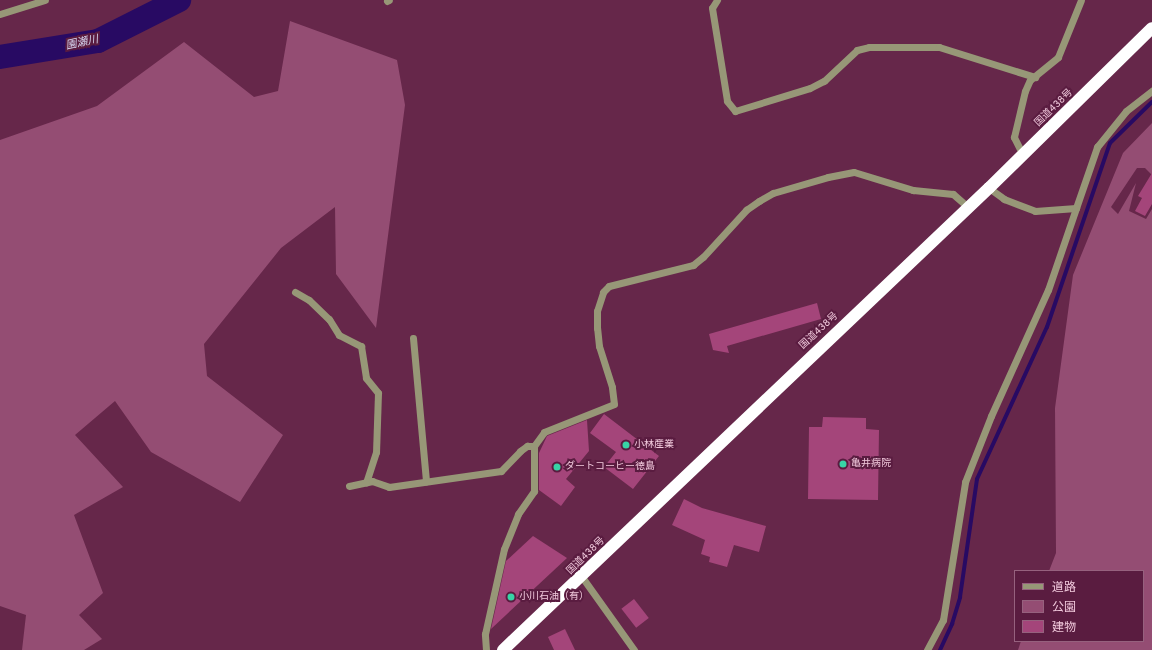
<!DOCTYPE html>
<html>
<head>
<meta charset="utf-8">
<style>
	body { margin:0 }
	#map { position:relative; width:1152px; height:650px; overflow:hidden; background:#66274a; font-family:Overpass,"Noto Sans JP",sans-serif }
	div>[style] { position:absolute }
	.green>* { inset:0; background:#944d73 }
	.stream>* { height:4px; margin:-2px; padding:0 2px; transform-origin:2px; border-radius:2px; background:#280a63 }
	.river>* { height:24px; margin:-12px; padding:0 12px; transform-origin:12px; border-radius:12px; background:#280a63 }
	.building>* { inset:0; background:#a4457a; transform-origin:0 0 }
	.minor>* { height:7px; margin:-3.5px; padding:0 3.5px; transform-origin:3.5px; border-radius:3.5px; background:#979777 }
	.highway>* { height:12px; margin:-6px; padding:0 6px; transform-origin:6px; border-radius:6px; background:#fff }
	.dots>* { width:11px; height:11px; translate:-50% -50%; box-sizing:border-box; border:2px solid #5a1c40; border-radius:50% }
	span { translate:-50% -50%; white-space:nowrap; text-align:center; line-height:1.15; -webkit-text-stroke:4px #5a1c40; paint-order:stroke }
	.street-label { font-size:10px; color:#f1c9dc }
	.poi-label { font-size:10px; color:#f1c9dc }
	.left { translate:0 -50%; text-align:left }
	.water-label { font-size:11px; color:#d5d4ed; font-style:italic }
	.legend { position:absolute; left:1014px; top:570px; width:130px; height:72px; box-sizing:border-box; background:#5a1c40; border:1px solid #96617e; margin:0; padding:5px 7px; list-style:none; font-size:12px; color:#f1c9dc }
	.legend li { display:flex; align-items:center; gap:8px; height:20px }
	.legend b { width:20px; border:1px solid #96617e }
</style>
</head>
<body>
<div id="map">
	<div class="green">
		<div style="clip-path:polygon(290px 21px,397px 60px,405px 105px,376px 328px,336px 274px,335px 207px,281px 248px,204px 344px,207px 376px,283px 435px,240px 502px,151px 452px,115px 401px,75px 435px,123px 487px,74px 515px,103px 593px,79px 615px,102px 639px,84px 650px,22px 650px,26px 615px,0 606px,0 140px,97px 106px,184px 42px,254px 97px,278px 91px)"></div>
		<div style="clip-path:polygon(1152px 123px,1152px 175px,1145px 168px,1137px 168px,1111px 207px,1118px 214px,1136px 183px,1129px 211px,1146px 219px,1152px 209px,1152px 650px,1018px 650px,1021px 641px,1143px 641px,1143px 571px,1049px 571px,1056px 553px,1055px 408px,1073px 275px,1123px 153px)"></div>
	</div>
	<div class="stream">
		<div style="left:940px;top:650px;width:29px;rotate:-65deg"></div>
		<div style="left:952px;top:624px;width:28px;rotate:-73deg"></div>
		<div style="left:960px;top:597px;width:119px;rotate:-81.8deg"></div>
		<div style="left:977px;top:479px;width:167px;rotate:-65.3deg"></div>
		<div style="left:1047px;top:327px;width:194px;rotate:-71.1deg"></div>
		<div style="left:1110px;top:143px;width:59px;rotate:-44.3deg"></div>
	</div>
	<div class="river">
		<div style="left:0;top:57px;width:99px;rotate:-9.3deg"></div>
		<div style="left:98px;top:41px;width:91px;rotate:-26.8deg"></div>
	</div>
	<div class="building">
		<div style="clip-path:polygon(1152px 173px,1152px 204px,1145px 216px,1135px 211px,1142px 198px,1138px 196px)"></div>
		<div style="clip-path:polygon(817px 303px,821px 319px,727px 346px,729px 353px,713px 350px,709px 334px)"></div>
		<div style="clip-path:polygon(604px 414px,659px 456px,633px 489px,604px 467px,616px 452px,590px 433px)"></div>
		<div style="clip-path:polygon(823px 417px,866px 418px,866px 429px,879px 430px,878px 500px,808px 499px,809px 427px,822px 427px)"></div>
		<div style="clip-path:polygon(587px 420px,589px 451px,566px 479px,575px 487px,561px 506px,539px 490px,539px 453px,547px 436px)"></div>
		<div style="clip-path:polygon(684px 499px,702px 508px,766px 526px,759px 552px,734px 545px,727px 567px,709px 562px,710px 557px,701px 554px,705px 540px,672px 525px)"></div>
		<div style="clip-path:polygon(533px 536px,567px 558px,491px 629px,506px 561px)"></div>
		<div style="left:634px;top:599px;width:24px;height:16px;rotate:52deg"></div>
		<div style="clip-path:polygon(565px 629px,575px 650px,554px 650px,548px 637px)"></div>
	</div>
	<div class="minor">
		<div style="left:717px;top:0;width:9px;rotate:122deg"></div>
		<div style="left:712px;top:8px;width:94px;rotate:80.8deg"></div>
		<div style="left:727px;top:101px;width:13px;rotate:51deg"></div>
		<div style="left:735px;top:111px;width:78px;rotate:-17deg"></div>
		<div style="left:810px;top:88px;width:16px;rotate:-27deg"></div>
		<div style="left:824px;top:81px;width:45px;rotate:-43.2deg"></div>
		<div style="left:857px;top:50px;width:12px;rotate:-14deg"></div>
		<div style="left:869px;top:47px;width:70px"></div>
		<div style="left:939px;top:47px;width:101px;rotate:17.4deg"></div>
		<div style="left:387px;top:1px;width:2px;rotate:-27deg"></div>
		<div style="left:0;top:14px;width:47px;rotate:-17.3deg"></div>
		<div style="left:1023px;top:155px;width:20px;rotate:-117deg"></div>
		<div style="left:1014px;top:137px;width:47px;rotate:-76.6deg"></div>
		<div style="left:1025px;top:91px;width:12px;rotate:-66deg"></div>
		<div style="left:1030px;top:80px;width:36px;rotate:-39deg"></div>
		<div style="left:1058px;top:57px;width:61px;rotate:-68deg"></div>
		<div style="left:989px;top:188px;width:19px;rotate:36deg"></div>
		<div style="left:1004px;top:199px;width:33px;rotate:21deg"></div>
		<div style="left:1035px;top:211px;width:41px;rotate:-4.2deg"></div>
		<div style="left:1076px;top:208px;width:65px;rotate:-71deg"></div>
		<div style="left:1097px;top:147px;width:46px;rotate:-51.1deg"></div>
		<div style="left:1126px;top:111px;width:33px;rotate:-38deg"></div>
		<div style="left:295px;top:292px;width:16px;rotate:30deg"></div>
		<div style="left:309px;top:300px;width:28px;rotate:44deg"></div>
		<div style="left:329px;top:319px;width:19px;rotate:58deg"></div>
		<div style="left:339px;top:335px;width:25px;rotate:27deg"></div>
		<div style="left:361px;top:346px;width:32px;rotate:81deg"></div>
		<div style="left:366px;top:378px;width:19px;rotate:51deg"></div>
		<div style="left:378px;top:393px;width:59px;rotate:91.9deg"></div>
		<div style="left:376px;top:452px;width:32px;rotate:108deg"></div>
		<div style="left:413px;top:338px;width:144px;rotate:84.8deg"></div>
		<div style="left:349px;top:486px;width:24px;rotate:-12deg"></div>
		<div style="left:372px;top:481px;width:18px;rotate:19deg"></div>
		<div style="left:389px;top:487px;width:113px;rotate:-8.1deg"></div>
		<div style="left:501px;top:471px;width:28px;rotate:-46deg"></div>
		<div style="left:520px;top:451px;width:9px;rotate:-36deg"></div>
		<div style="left:527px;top:446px;width:7px"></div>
		<div style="left:582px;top:577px;width:90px;rotate:54.5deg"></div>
		<div style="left:486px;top:650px;width:16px;rotate:-94deg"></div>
		<div style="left:485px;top:634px;width:87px;rotate:-77.4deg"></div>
		<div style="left:504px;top:549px;width:38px;rotate:-68deg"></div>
		<div style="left:518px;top:514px;width:28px;rotate:-55deg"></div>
		<div style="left:534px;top:491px;width:45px;rotate:-90deg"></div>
		<div style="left:534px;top:446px;width:17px;rotate:-54deg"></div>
		<div style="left:544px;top:432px;width:75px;rotate:-21.8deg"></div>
		<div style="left:614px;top:404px;width:17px;rotate:-97deg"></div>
		<div style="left:612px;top:387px;width:43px;rotate:-107.6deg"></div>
		<div style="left:599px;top:346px;width:18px;rotate:-96deg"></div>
		<div style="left:597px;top:328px;width:17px;rotate:-90deg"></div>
		<div style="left:597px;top:311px;width:20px;rotate:-72deg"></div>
		<div style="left:603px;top:292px;width:8px;rotate:-45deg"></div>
		<div style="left:609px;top:286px;width:87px;rotate:-14deg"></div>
		<div style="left:693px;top:265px;width:13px;rotate:-39deg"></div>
		<div style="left:703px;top:257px;width:64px;rotate:-47.5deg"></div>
		<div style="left:746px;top:210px;width:16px;rotate:-35deg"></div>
		<div style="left:759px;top:201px;width:16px;rotate:-30deg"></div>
		<div style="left:773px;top:193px;width:57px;rotate:-16.2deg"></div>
		<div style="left:828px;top:177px;width:26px;rotate:-11deg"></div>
		<div style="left:854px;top:172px;width:62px;rotate:17deg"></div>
		<div style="left:913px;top:190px;width:40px;rotate:5.7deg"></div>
		<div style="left:953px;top:194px;width:20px;rotate:41deg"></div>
		<div style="left:927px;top:650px;width:34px;rotate:-62deg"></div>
		<div style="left:943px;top:620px;width:140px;rotate:-80.9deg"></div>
		<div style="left:965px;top:482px;width:71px;rotate:-68.5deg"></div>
		<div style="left:991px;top:416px;width:138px;rotate:-65.7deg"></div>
		<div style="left:1048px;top:290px;width:87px;rotate:-71.1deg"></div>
	</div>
	<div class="highway">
		<div style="left:503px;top:650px;width:671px;rotate:-43.55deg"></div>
		<div style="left:989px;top:188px;width:228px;rotate:-44.5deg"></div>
	</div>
	<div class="dots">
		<div style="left:626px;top:445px;background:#38d4a6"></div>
		<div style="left:843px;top:464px;background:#38d4a6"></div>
		<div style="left:557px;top:467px;background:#38d4a6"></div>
		<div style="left:511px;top:597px;background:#38d4a6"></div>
	</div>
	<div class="street-label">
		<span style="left:1054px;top:108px;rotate:-44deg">国道438号</span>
		<span style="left:819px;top:331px;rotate:-43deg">国道438号</span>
		<span style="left:586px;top:556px;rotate:-44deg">国道438号</span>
	</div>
	<div class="poi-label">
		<span class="left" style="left:634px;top:445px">小林産業</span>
		<span class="left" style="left:851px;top:464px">亀井病院</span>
		<span class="left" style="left:565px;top:467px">ダートコーヒー徳島</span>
		<span class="left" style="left:519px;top:597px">小川石油（有）</span>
	</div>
	<div class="water-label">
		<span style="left:82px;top:43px;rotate:-12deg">園瀬川</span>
	</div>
	<ul class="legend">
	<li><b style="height:5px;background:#979777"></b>道路</li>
	<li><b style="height:11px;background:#944d73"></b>公園</li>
	<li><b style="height:11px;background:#a4457a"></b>建物</li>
	</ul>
</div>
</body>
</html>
